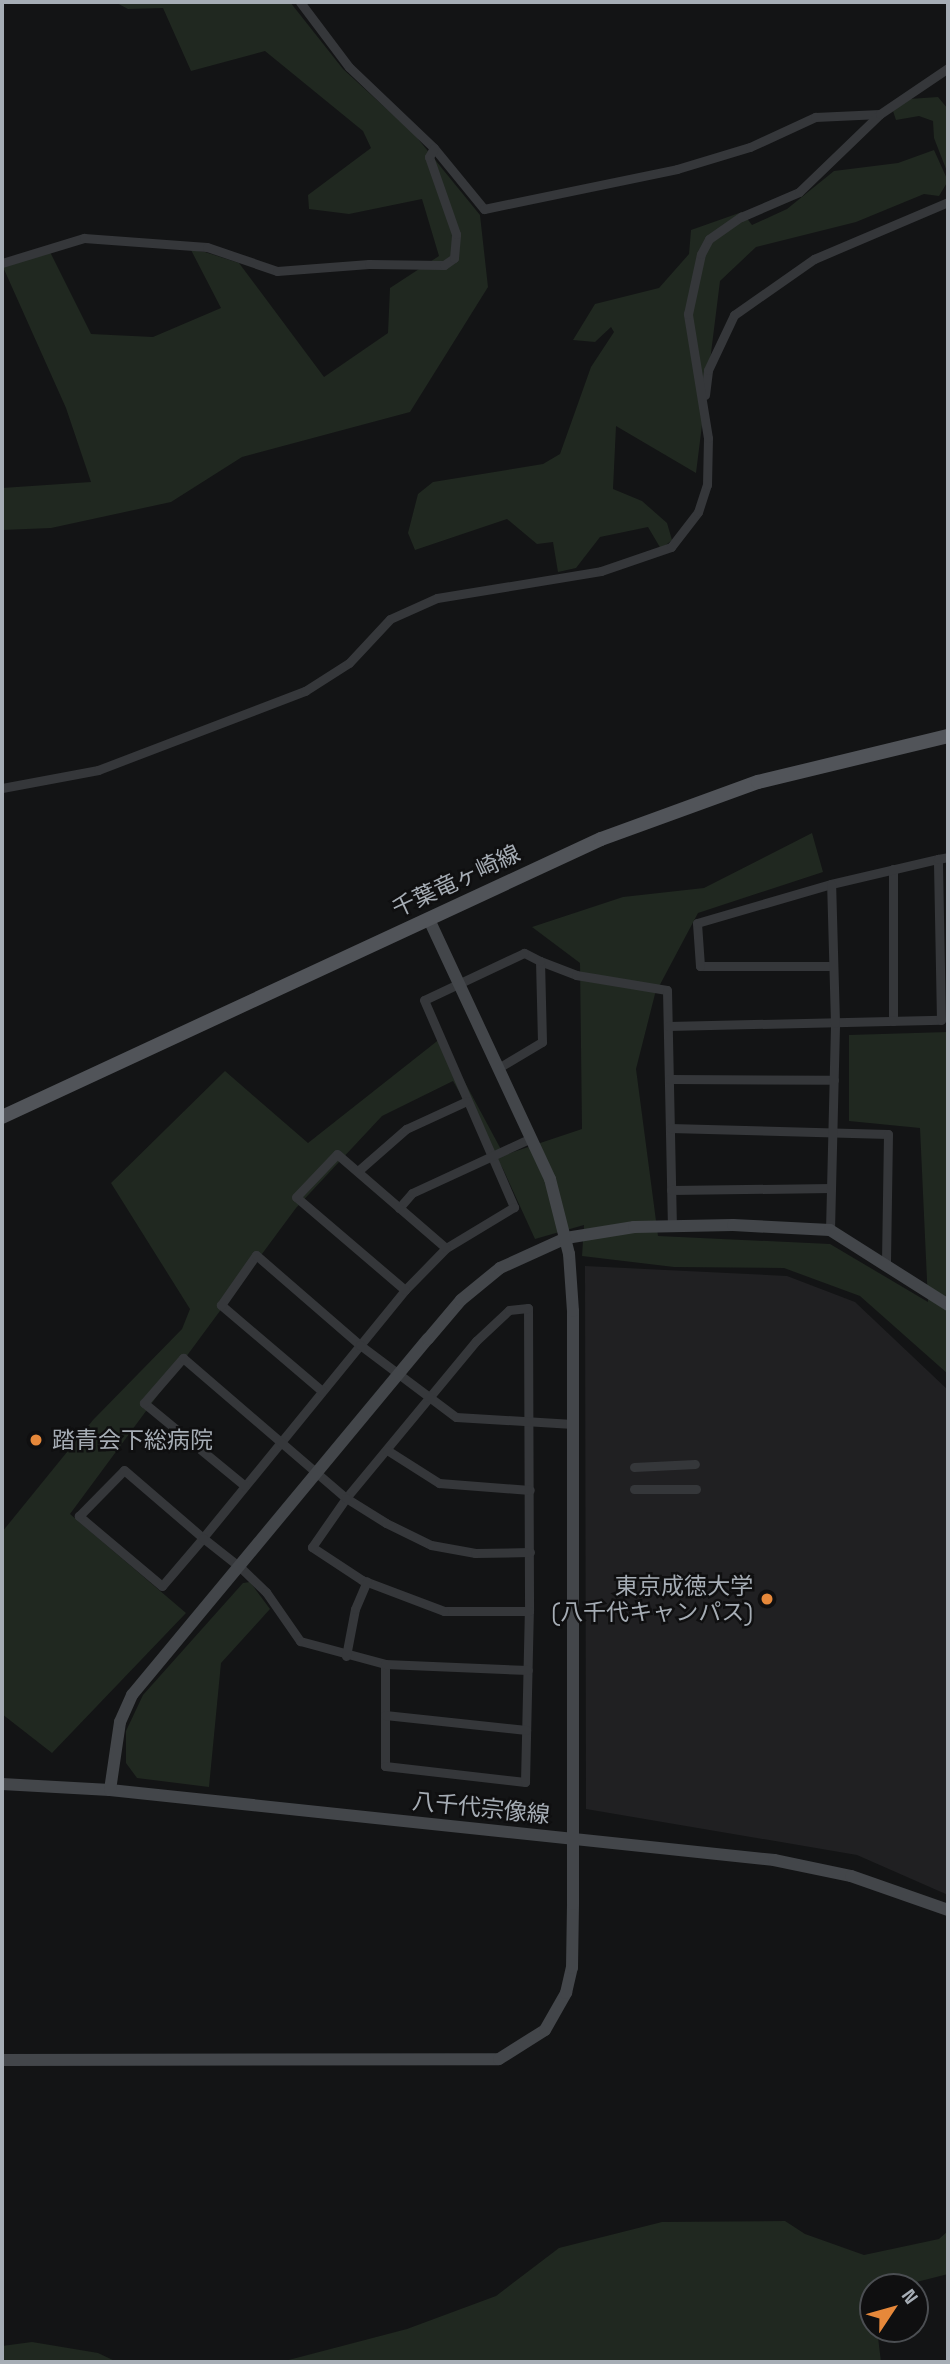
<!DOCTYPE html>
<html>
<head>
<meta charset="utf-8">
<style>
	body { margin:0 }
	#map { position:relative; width:950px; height:2364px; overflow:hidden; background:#131415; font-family:"Space Grotesk","Noto Sans JP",sans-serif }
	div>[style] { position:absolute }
	.built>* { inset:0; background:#202022 }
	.green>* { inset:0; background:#202820 }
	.street>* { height:9px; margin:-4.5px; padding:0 4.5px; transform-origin:4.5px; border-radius:4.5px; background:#35373a }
	.secondary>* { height:12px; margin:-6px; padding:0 6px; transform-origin:6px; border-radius:6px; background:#43464a }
	.primary>* { height:14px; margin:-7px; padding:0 7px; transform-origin:7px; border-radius:7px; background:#515459 }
	.dots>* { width:19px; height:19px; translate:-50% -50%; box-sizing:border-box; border:4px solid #0f0f10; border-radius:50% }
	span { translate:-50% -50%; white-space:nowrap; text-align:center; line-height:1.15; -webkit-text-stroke:5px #0f0f10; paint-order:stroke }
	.street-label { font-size:23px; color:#a6adb5 }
	.poi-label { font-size:23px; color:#a6adb5 }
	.left { translate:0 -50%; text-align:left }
	.right { translate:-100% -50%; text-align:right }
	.frame { position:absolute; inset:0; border:4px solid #a6adb5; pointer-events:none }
	.north { position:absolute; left:859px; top:2273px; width:70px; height:70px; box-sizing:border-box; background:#0f0f10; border:2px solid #4b4e52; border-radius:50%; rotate:54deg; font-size:19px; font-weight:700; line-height:28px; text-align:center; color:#a6adb5 }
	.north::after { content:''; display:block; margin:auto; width:24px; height:32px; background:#e6883a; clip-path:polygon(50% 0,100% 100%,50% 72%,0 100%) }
</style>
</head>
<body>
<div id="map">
	<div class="built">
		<div style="clip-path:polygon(585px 1266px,787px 1276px,855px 1302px,948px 1390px,948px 1895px,857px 1855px,586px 1809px)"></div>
	</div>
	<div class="green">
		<div style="clip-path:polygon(115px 2px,290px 2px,343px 69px,414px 134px,480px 215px,488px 287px,410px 412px,242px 457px,171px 502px,51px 528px,2px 530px,2px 488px,91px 482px,66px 408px,3px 267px,50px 252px,91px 334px,153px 337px,221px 308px,191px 250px,205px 252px,239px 263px,324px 377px,388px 333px,390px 288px,439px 256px,422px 199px,349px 214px,309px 209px,308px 195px,371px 148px,363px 131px,265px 51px,191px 71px,163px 8px,128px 9px)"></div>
		<div style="clip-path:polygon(938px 97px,948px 109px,948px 174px,934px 138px,933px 121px,919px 116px,896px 120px,893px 111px,909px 99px)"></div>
		<div style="clip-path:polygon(934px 150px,948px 181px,939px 196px,924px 194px,856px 222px,756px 247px,720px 281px,696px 473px,616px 426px,613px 489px,642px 501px,667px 523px,672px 540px,661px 549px,648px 527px,600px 537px,576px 568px,558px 572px,553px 542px,537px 544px,507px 519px,415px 550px,408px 533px,418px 494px,433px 482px,543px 464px,560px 454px,591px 367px,614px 332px,611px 327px,595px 342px,573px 340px,595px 304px,659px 288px,689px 254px,691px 230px,742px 212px,752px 225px,787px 209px,834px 171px,898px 163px)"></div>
		<div style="clip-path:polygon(812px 833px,823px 872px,698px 913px,655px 994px,636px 1069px,658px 1236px,830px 1244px,928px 1302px,920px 1128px,849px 1121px,849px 1035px,948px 1032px,948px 1374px,860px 1296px,784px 1268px,674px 1267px,582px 1256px,584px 1225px,535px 1239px,503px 1169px,453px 1081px,382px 1116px,296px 1208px,70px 1514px,186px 1613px,52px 1753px,2px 1714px,2px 1532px,93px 1420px,182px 1329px,190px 1309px,111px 1183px,225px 1071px,308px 1143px,441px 1038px,504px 1155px,582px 1129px,580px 963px,532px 927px,623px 897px,704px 888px)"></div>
		<div style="clip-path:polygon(250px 1582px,270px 1609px,221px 1663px,209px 1787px,137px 1778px,126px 1763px,126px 1731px,143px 1695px,243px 1583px)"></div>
		<div style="clip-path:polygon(785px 2221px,805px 2234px,864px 2255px,939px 2239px,948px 2231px,948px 2274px,897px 2287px,873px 2287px,873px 2329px,877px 2329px,881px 2362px,281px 2362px,407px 2329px,496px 2296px,559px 2248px,662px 2222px)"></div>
		<div style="clip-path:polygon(32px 2342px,98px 2353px,117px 2362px,2px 2362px,2px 2346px)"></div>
	</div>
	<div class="street">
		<div style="left:300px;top:2px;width:81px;rotate:53deg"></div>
		<div style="left:349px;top:67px;width:117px;rotate:43.6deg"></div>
		<div style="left:434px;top:148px;width:79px;rotate:50.7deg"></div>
		<div style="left:484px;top:209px;width:197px;rotate:-11.7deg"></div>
		<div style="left:677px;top:169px;width:76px;rotate:-16.8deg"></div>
		<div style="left:750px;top:147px;width:72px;rotate:-24.8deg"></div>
		<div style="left:815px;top:117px;width:65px;rotate:-2.6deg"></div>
		<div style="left:2px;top:263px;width:86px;rotate:-17deg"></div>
		<div style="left:84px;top:238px;width:123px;rotate:4.2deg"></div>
		<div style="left:207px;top:247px;width:74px;rotate:18.9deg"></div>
		<div style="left:277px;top:271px;width:92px;rotate:-4.4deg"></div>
		<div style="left:369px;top:264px;width:75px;rotate:0.8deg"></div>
		<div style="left:444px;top:265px;width:12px;rotate:-35deg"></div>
		<div style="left:454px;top:258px;width:24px;rotate:-85deg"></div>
		<div style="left:456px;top:234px;width:82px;rotate:-109.3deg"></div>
		<div style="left:429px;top:157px;width:10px;rotate:-61deg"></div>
		<div style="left:705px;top:395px;width:25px;rotate:-83deg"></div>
		<div style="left:708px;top:370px;width:61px;rotate:-64.7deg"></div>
		<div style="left:734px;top:315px;width:98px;rotate:-35deg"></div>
		<div style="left:814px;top:259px;width:146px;rotate:-23deg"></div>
		<div style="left:2px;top:788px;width:98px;rotate:-10.6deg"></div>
		<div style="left:98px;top:770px;width:222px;rotate:-20.9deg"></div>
		<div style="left:305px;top:691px;width:52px;rotate:-32.5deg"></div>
		<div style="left:349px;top:663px;width:60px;rotate:-47deg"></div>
		<div style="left:390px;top:619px;width:51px;rotate:-24.1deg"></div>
		<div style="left:437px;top:598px;width:166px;rotate:-9.3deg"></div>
		<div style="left:601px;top:571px;width:74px;rotate:-18.9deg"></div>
		<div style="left:671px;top:547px;width:44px;rotate:-52.4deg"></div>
		<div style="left:698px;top:512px;width:28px;rotate:-72deg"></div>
		<div style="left:707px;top:485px;width:47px;rotate:-88.8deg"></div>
		<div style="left:708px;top:438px;width:126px;rotate:-99.2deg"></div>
		<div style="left:688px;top:314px;width:61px;rotate:-77.8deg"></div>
		<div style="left:701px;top:254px;width:17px;rotate:-62deg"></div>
		<div style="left:709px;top:239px;width:39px;rotate:-35deg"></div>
		<div style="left:741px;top:217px;width:63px;rotate:-23.3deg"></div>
		<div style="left:799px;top:192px;width:112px;rotate:-43.9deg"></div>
		<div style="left:880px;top:114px;width:82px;rotate:-34.1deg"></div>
		<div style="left:893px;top:869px;width:152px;rotate:90deg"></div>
		<div style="left:540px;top:961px;width:39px;rotate:21deg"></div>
		<div style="left:576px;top:975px;width:92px;rotate:9.4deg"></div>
		<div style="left:667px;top:990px;width:236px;rotate:88.8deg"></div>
		<div style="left:833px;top:966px;width:133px;rotate:180deg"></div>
		<div style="left:700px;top:966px;width:43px;rotate:-94deg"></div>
		<div style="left:697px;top:923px;width:140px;rotate:-16.2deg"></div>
		<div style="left:831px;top:884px;width:110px;rotate:-13.2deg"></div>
		<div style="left:668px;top:1026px;width:273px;rotate:-1.3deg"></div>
		<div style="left:941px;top:1020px;width:161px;rotate:-91.1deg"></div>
		<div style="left:938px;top:859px;width:10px;rotate:-11deg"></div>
		<div style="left:500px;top:1067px;width:49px;rotate:-30.8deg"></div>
		<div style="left:542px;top:1042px;width:81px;rotate:-91.4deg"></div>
		<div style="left:540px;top:961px;width:18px;rotate:-153deg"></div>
		<div style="left:524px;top:953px;width:110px;rotate:154.8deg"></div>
		<div style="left:424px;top:1000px;width:226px;rotate:66.5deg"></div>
		<div style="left:514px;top:1207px;width:79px;rotate:148.9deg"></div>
		<div style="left:446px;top:1248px;width:59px;rotate:134.3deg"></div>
		<div style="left:405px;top:1290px;width:320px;rotate:129.2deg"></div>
		<div style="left:203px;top:1538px;width:63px;rotate:130.5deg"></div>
		<div style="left:162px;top:1586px;width:109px;rotate:-139.9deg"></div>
		<div style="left:79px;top:1516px;width:64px;rotate:-45.6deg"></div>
		<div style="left:124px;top:1470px;width:104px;rotate:40.7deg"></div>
		<div style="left:203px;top:1538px;width:48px;rotate:38.3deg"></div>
		<div style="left:241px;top:1568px;width:35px;rotate:44deg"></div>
		<div style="left:266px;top:1592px;width:60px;rotate:55.2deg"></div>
		<div style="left:300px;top:1641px;width:88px;rotate:15.1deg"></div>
		<div style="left:385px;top:1664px;width:102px;rotate:90deg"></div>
		<div style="left:385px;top:1766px;width:141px;rotate:6.5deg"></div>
		<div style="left:525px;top:1782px;width:171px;rotate:-88.7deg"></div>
		<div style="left:669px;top:1079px;width:165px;rotate:0.3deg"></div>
		<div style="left:670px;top:1128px;width:218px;rotate:1.6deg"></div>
		<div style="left:888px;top:1134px;width:132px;rotate:90.9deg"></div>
		<div style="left:358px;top:1171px;width:64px;rotate:-41.2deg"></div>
		<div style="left:406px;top:1129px;width:67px;rotate:-24.7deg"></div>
		<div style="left:671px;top:1190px;width:160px;rotate:-0.7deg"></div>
		<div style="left:399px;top:1208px;width:20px;rotate:-49deg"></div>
		<div style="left:412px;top:1193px;width:131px;rotate:-24.8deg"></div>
		<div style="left:830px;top:1230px;width:207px;rotate:-88.6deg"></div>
		<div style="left:835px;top:1023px;width:139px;rotate:-91.6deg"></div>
		<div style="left:405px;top:1290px;width:143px;rotate:-139.5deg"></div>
		<div style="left:296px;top:1197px;width:59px;rotate:-46.4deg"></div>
		<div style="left:337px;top:1154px;width:144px;rotate:40.8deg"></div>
		<div style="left:528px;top:1308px;width:303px;rotate:89.8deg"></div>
		<div style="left:529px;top:1611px;width:85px;rotate:180deg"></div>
		<div style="left:444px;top:1611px;width:88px;rotate:-159.3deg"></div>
		<div style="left:362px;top:1580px;width:60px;rotate:-146.6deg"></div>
		<div style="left:312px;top:1547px;width:60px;rotate:-55.2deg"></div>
		<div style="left:346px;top:1498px;width:204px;rotate:-50.4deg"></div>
		<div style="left:476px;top:1341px;width:45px;rotate:-43.2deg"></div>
		<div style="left:509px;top:1310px;width:19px;rotate:-6deg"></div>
		<div style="left:322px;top:1391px;width:133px;rotate:-139.6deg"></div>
		<div style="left:221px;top:1305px;width:61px;rotate:-55deg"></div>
		<div style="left:256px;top:1255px;width:138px;rotate:40.9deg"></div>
		<div style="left:360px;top:1345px;width:120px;rotate:36.9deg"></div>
		<div style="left:456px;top:1417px;width:117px;rotate:3.4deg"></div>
		<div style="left:387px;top:1450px;width:62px;rotate:32.4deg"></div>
		<div style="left:439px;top:1483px;width:91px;rotate:4.4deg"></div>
		<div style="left:634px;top:1467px;width:61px;rotate:-2.8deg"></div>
		<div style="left:245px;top:1486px;width:131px;rotate:-140.6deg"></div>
		<div style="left:144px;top:1403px;width:60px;rotate:-49.1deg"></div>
		<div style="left:183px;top:1358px;width:215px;rotate:40.7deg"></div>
		<div style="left:346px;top:1498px;width:47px;rotate:32deg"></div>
		<div style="left:386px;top:1523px;width:50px;rotate:26.1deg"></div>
		<div style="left:431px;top:1545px;width:45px;rotate:10.3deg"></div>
		<div style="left:475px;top:1553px;width:55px;rotate:-1deg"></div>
		<div style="left:634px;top:1489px;width:62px"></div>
		<div style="left:346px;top:1656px;width:48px;rotate:-79.2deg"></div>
		<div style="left:355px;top:1609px;width:30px;rotate:-67deg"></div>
		<div style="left:385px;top:1664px;width:143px;rotate:2.4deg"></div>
		<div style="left:385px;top:1715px;width:142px;rotate:6.1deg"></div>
	</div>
	<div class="secondary">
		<div style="left:2px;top:1784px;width:108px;rotate:3.2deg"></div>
		<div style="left:110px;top:1790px;width:668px;rotate:6.02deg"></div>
		<div style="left:774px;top:1860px;width:79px;rotate:11.7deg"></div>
		<div style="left:851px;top:1876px;width:103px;rotate:19.3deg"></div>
		<div style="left:110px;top:1790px;width:69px;rotate:-81.6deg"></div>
		<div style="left:120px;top:1722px;width:30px;rotate:-66deg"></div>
		<div style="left:132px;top:1695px;width:463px;rotate:-50.3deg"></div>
		<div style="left:428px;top:1339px;width:51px;rotate:-49.8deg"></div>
		<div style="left:461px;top:1300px;width:50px;rotate:-39.4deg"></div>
		<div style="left:500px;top:1268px;width:72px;rotate:-24.4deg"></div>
		<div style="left:566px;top:1238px;width:69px;rotate:-9.2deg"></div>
		<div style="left:634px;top:1227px;width:99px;rotate:-1.2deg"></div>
		<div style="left:733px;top:1225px;width:97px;rotate:3deg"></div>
		<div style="left:830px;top:1230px;width:140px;rotate:32.4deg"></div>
		<div style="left:2px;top:2060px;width:497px;rotate:-0.1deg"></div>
		<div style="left:499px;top:2059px;width:54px;rotate:-32.2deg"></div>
		<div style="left:545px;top:2030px;width:43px;rotate:-60.4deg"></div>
		<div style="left:566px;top:1993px;width:26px;rotate:-77deg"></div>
		<div style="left:572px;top:1968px;width:64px;rotate:-89.1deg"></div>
		<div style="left:573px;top:1904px;width:593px;rotate:-90deg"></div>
		<div style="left:573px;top:1311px;width:57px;rotate:-94deg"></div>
		<div style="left:569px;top:1254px;width:77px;rotate:-104.2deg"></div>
		<div style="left:550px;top:1179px;width:287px;rotate:-115deg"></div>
	</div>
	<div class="primary">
		<div style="left:2px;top:1117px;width:660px;rotate:-24.9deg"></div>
		<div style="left:601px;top:839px;width:167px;rotate:-20deg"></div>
		<div style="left:758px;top:782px;width:195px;rotate:-13.6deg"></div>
	</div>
	<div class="dots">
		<div style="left:36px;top:1440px;background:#e6883a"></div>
		<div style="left:767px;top:1599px;background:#e6883a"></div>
	</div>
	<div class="street-label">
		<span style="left:456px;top:881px;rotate:-25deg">千葉竜ヶ崎線</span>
		<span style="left:481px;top:1808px;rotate:6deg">八千代宗像線</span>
	</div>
	<div class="poi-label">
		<span class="left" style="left:52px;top:1440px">踏青会下総病院</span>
		<span class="right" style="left:753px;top:1599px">東京成徳大学<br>(八千代キャンパス)</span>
	</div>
	<div class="frame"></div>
	<div class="north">N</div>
</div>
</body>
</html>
